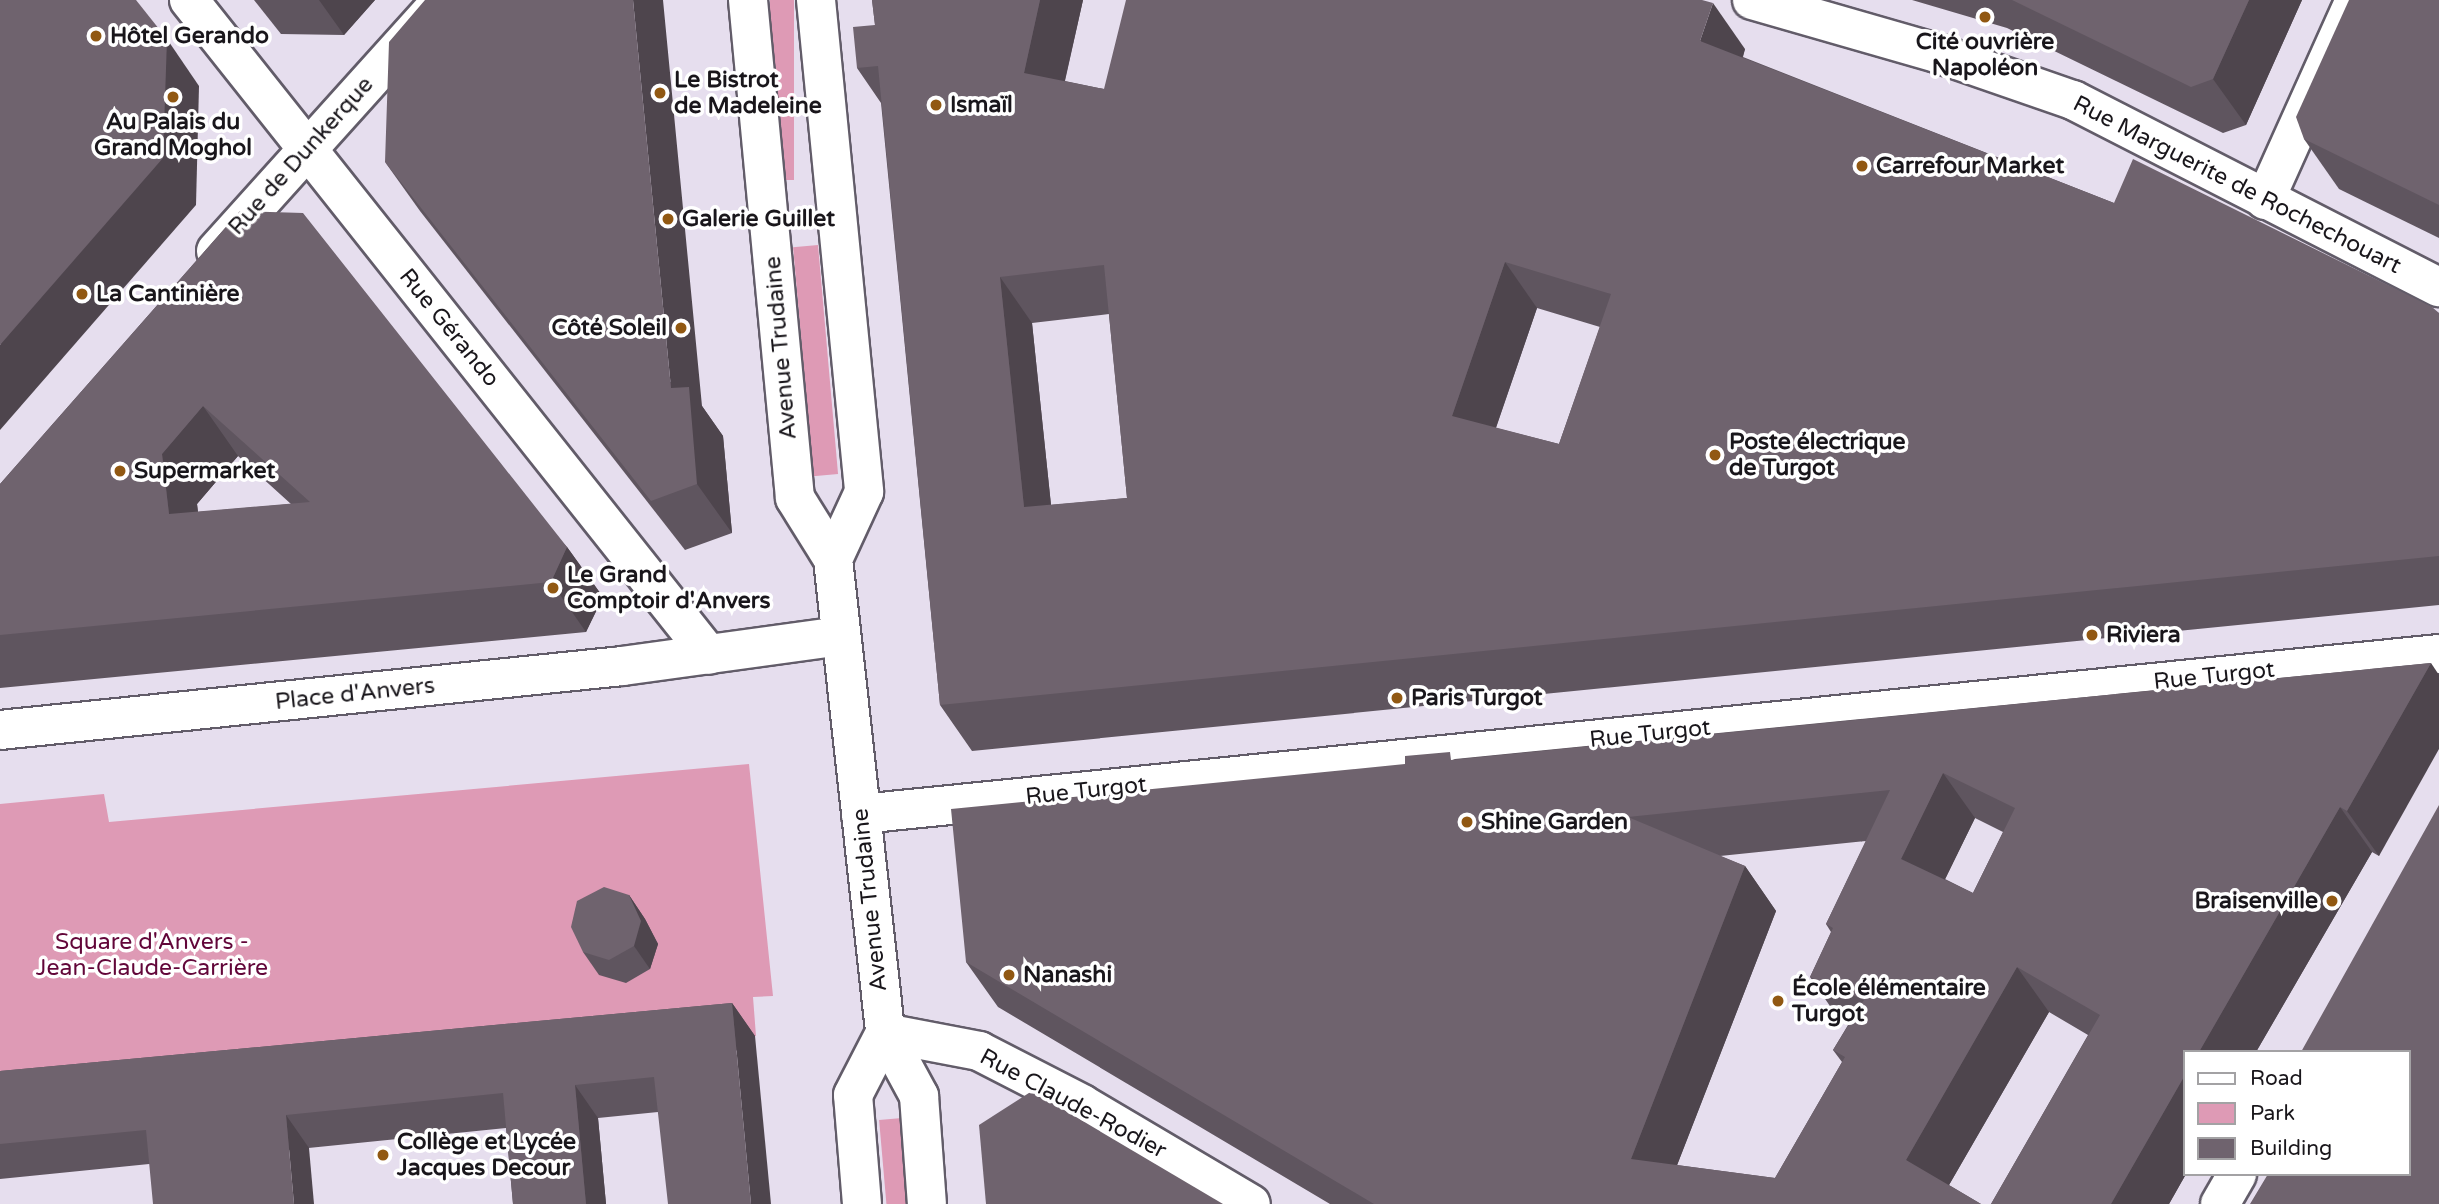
<!DOCTYPE html>
<html>
<head>
<meta charset="utf-8">
<style>
	body { margin:0 }
	#map { position:relative; width:2439px; height:1204px; overflow:hidden; background:#e6deee; font-family:"Varela Round",sans-serif }
	div>[style] { position:absolute }
	.green>* { inset:0; background:#de9ab5; transform-origin:0 0 }
	.roads { filter:drop-shadow(2px 0 #625c69) drop-shadow(-2px 0 #625c69) drop-shadow(0 2px #625c69) drop-shadow(0 -2px #625c69) }
	.street>* { height:38px; margin:-19px; padding:0 19px; transform-origin:19px; border-radius:19px; background:#fff }
	.wall>* { inset:0; background:#5f555f }
	.shaded-wall>* { inset:0; background:#4e454d }
	.building>* { inset:0; background:#6f636e }
	.dots>* { width:19px; height:19px; translate:-50% -50%; box-sizing:border-box; border:4px solid #fff; border-radius:50% }
	span { translate:-50% -50%; white-space:nowrap; text-align:center; line-height:1.15; -webkit-text-stroke:7px #fff; paint-order:stroke }
	.poi-label { font-size:23px; color:#19161b; font-weight:700 }
	.left { translate:0 -50%; text-align:left }
	.right { translate:-100% -50%; text-align:right }
	.street-label { font-size:23px; color:#19161b }
	.park-label { font-size:23px; color:#620639 }
	.legend { position:absolute; left:2183px; top:1050px; width:228px; height:126px; box-sizing:border-box; background:#fff; border:2px solid #a3a2a4; margin:0; padding:9px 12px; list-style:none; font-size:21px; color:#19161b }
	.legend li { display:flex; align-items:center; gap:14px; height:35px }
	.legend b { width:35px; border:2px solid #a3a2a4 }
</style>
</head>
<body>
<div id="map">
	<div class="green">
		<div style="left:770px;top:0;width:24px;height:180px"></div>
		<div style="left:818px;top:245px;width:230px;height:25px;rotate:85deg"></div>
		<div style="clip-path:polygon(749px 764px,773px 996px,753px 997px,756px 1036px,0 1106px,0 804px,104px 794px,109px 822px)"></div>
		<div style="left:902px;top:1118px;width:86px;height:23px;rotate:85deg"></div>
	</div>
	<div class="roads">
		<div class="street">
			<div style="left:189px;top:0;width:836px;rotate:51.55deg"></div>
			<div style="left:748px;top:0;width:500px;rotate:84.61deg"></div>
			<div style="left:795px;top:498px;width:72px;rotate:58.1deg"></div>
			<div style="left:833px;top:559px;width:477px;rotate:83.7deg"></div>
			<div style="left:885px;top:1033px;width:72px;rotate:61.6deg"></div>
			<div style="left:919px;top:1096px;width:108px;rotate:85.8deg"></div>
			<div style="left:816px;top:0;width:494px;rotate:84.4deg"></div>
			<div style="left:864px;top:492px;width:74px;rotate:114.8deg"></div>
			<div style="left:1752px;top:0;width:192px;rotate:16deg"></div>
			<div style="left:1937px;top:53px;width:144px;rotate:19.1deg"></div>
			<div style="left:2073px;top:100px;width:411px;rotate:27.1deg"></div>
			<div style="left:2265px;top:200px;width:219px;rotate:-65.8deg"></div>
			<div style="left:216px;top:251px;width:338px;rotate:-48deg"></div>
			<div style="left:0;top:730px;width:625px;rotate:-5.87deg"></div>
			<div style="left:622px;top:666px;width:221px;rotate:-7.8deg"></div>
			<div style="left:861px;top:814px;width:1586px;rotate:-5.79deg"></div>
			<div style="left:885px;top:1033px;width:96px;rotate:10.8deg"></div>
			<div style="left:979px;top:1051px;width:116px;rotate:27.2deg"></div>
			<div style="left:1082px;top:1104px;width:196px;rotate:30.6deg"></div>
			<div style="left:862px;top:1204px;width:109px;rotate:-94.7deg"></div>
			<div style="left:853px;top:1095px;width:70px;rotate:-62.7deg"></div>
			<div style="left:2220px;top:1204px;width:34px;rotate:-60deg"></div>
		</div>
	</div>
	<div class="wall">
		<div style="clip-path:polygon(254px 0,375px 0,344px 35px,281px 34px)"></div>
		<div style="clip-path:polygon(evenodd,872px 0,1083px 0,1065px 81px,1104px 89px,1745px 49px,1743px 57px,2114px 203px,2439px 313px,2439px 605px,972px 751px,940px 705px,881px 103px,857px 68px,875px 25px,872px 0,1537px 308px,1600px 327px,1559px 444px,1496px 428px,1537px 308px,872px 0,1109px 314px,1127px 498px,1051px 505px,1032px 323px,1109px 314px)"></div>
		<div style="clip-path:polygon(1912px 0,2302px 0,2246px 125px,2223px 133px,2007px 28px)"></div>
		<div style="clip-path:polygon(2439px 0,2439px 238px,2339px 189px,2304px 139px)"></div>
		<div style="clip-path:polygon(385px 162px,702px 406px,723px 436px,732px 533px,685px 550px,420px 211px)"></div>
		<div style="clip-path:polygon(evenodd,240px 211px,567px 547px,603px 597px,586px 632px,0 688px,0 484px,240px 211px,238px 456px,291px 504px,198px 512px,197px 504px,238px 456px)"></div>
		<div style="clip-path:polygon(evenodd,2431px 663px,2379px 856px,2372px 852px,2256px 1052px,2185px 1052px,2186px 1174px,2169px 1204px,1991px 1204px,2088px 1035px,2049px 1012px,1949px 1185px,1981px 1204px,1330px 1204px,998px 1007px,966px 962px,1455px 759px,2431px 663px,1975px 818px,2003px 832px,1973px 893px,1945px 879px,1975px 818px,2431px 663px,1866px 841px,1826px 924px,1831px 932px,1810px 977px,1841px 1022px,1848px 1025px,1833px 1050px,1842px 1062px,1775px 1178px,1677px 1165px,1776px 911px,1745px 866px,1720px 856px,1866px 841px)"></div>
		<div style="clip-path:polygon(629px 895px,645px 919px,658px 944px,650px 969px,626px 983px,599px 975px,583px 952px)"></div>
		<div style="clip-path:polygon(732px 1003px,755px 1036px,658px 1112px,598px 1118px,606px 1204px,513px 1204px,506px 1128px,0 1179px,0 1071px)"></div>
	</div>
	<div class="shaded-wall">
		<div style="clip-path:polygon(319px 0,375px 0,344px 35px)"></div>
		<div style="clip-path:polygon(633px 0,663px 0,702px 406px,723px 436px,732px 533px,697px 484px,671px 388px)"></div>
		<div style="clip-path:polygon(1040px 0,1083px 0,1056px 119px,1024px 73px)"></div>
		<div style="clip-path:polygon(2249px 0,2302px 0,2246px 125px,2213px 79px)"></div>
		<div style="clip-path:polygon(1713px 3px,1745px 49px,1733px 87px,1700px 41px)"></div>
		<div style="clip-path:polygon(167px 39px,199px 86px,196px 205px,0 430px,0 345px)"></div>
		<div style="clip-path:polygon(1505px 262px,1537px 308px,1484px 462px,1452px 416px)"></div>
		<div style="clip-path:polygon(1000px 277px,1032px 323px,1056px 553px,1024px 507px)"></div>
		<div style="clip-path:polygon(203px 406px,238px 456px,197px 504px,204px 565px,169px 514px,162px 454px)"></div>
		<div style="clip-path:polygon(567px 547px,603px 597px,586px 632px,551px 582px)"></div>
		<div style="clip-path:polygon(2431px 663px,2439px 675px,2439px 749px,2379px 856px,2347px 811px)"></div>
		<div style="clip-path:polygon(1943px 773px,1975px 818px,1933px 904px,1901px 859px)"></div>
		<div style="clip-path:polygon(2340px 807px,2372px 852px,2256px 1052px,2199px 1052px)"></div>
		<div style="clip-path:polygon(1745px 866px,1776px 911px,1662px 1204px,1631px 1159px)"></div>
		<div style="clip-path:polygon(629px 895px,645px 919px,658px 944px,650px 969px,634px 946px)"></div>
		<div style="clip-path:polygon(2017px 967px,2049px 1012px,1938px 1204px,1906px 1160px)"></div>
		<div style="clip-path:polygon(732px 1003px,755px 1036px,771px 1204px,751px 1204px)"></div>
		<div style="clip-path:polygon(2185px 1075px,2186px 1174px,2169px 1204px,2111px 1204px)"></div>
		<div style="clip-path:polygon(575px 1085px,598px 1118px,606px 1204px,586px 1204px)"></div>
		<div style="clip-path:polygon(286px 1115px,309px 1148px,314px 1204px,294px 1204px)"></div>
	</div>
	<div class="building">
		<div style="clip-path:polygon(0 0,136px 0,167px 39px,163px 158px,0 345px)"></div>
		<div style="clip-path:polygon(425px 0,633px 0,671px 388px,689px 387px,697px 484px,651px 501px,385px 162px,389px 42px)"></div>
		<div style="clip-path:polygon(evenodd,872px 0,1040px 0,1024px 73px,1104px 89px,1126px 0,1702px 0,1713px 3px,1700px 41px,2114px 203px,2133px 159px,2432px 307px,2439px 313px,2439px 556px,940px 705px,878px 66px,857px 68px,853px 27px,875px 25px,872px 0,1505px 262px,1611px 294px,1559px 444px,1452px 416px,1505px 262px,872px 0,1104px 265px,1127px 498px,1024px 507px,1000px 277px,1104px 265px)"></div>
		<div style="clip-path:polygon(2012px 0,2249px 0,2213px 79px,2191px 87px)"></div>
		<div style="clip-path:polygon(2349px 0,2439px 0,2439px 205px,2304px 139px,2296px 117px)"></div>
		<div style="clip-path:polygon(evenodd,240px 211px,303px 213px,567px 547px,551px 582px,0 635px,0 484px,240px 211px,203px 406px,310px 502px,169px 514px,162px 454px,203px 406px)"></div>
		<div style="clip-path:polygon(evenodd,2431px 663px,2347px 811px,2340px 807px,2199px 1052px,2185px 1052px,2185px 1075px,2111px 1204px,1991px 1204px,2100px 1015px,2017px 967px,1906px 1160px,1981px 1204px,1374px 1204px,966px 962px,951px 809px,1405px 764px,1405px 756px,1450px 752px,1451px 760px,2431px 663px,1943px 773px,2015px 808px,1973px 893px,1901px 859px,1943px 773px,2431px 663px,1890px 790px,1826px 924px,1833px 928px,1810px 977px,1864px 1000px,1833px 1050px,1845px 1057px,1775px 1178px,1631px 1159px,1745px 866px,1628px 817px,1890px 790px)"></div>
		<div style="clip-path:polygon(2439px 805px,2439px 1204px,2250px 1204px,2268px 1174px,2409px 1174px,2409px 1052px,2301px 1052px)"></div>
		<div style="clip-path:polygon(604px 887px,629px 895px,641px 921px,634px 946px,609px 960px,583px 952px,571px 927px,577px 901px)"></div>
		<div style="clip-path:polygon(732px 1003px,751px 1204px,668px 1204px,654px 1077px,575px 1085px,586px 1204px,513px 1204px,503px 1093px,286px 1115px,294px 1204px,153px 1204px,146px 1130px,0 1144px,0 1071px)"></div>
		<div style="clip-path:polygon(1032px 1091px,1223px 1204px,986px 1204px,979px 1125px)"></div>
	</div>
	<div class="dots">
		<div style="left:1985px;top:17px;background:#915812"></div>
		<div style="left:96px;top:36px;background:#915812"></div>
		<div style="left:660px;top:93px;background:#915812"></div>
		<div style="left:173px;top:97px;background:#915812"></div>
		<div style="left:936px;top:105px;background:#915812"></div>
		<div style="left:1862px;top:166px;background:#915812"></div>
		<div style="left:668px;top:219px;background:#915812"></div>
		<div style="left:82px;top:294px;background:#915812"></div>
		<div style="left:681px;top:328px;background:#915812"></div>
		<div style="left:1715px;top:455px;background:#915812"></div>
		<div style="left:120px;top:471px;background:#915812"></div>
		<div style="left:553px;top:588px;background:#915812"></div>
		<div style="left:2092px;top:635px;background:#915812"></div>
		<div style="left:1397px;top:698px;background:#915812"></div>
		<div style="left:1467px;top:822px;background:#915812"></div>
		<div style="left:2332px;top:901px;background:#915812"></div>
		<div style="left:1009px;top:975px;background:#915812"></div>
		<div style="left:1778px;top:1001px;background:#915812"></div>
		<div style="left:383px;top:1155px;background:#915812"></div>
	</div>
	<div class="poi-label">
		<span class="left" style="left:110px;top:36px">Hôtel Gerando</span>
		<span style="left:1985px;top:55px">Cité ouvrière<br>Napoléon</span>
		<span class="left" style="left:674px;top:93px">Le Bistrot<br>de Madeleine</span>
		<span class="left" style="left:950px;top:105px">Ismaïl</span>
		<span style="left:173px;top:135px">Au Palais du<br>Grand Moghol</span>
		<span class="left" style="left:1876px;top:166px">Carrefour Market</span>
		<span class="left" style="left:682px;top:219px">Galerie Guillet</span>
		<span class="left" style="left:96px;top:294px">La Cantinière</span>
		<span class="right" style="left:667px;top:328px">Côté Soleil</span>
		<span class="left" style="left:1729px;top:455px">Poste électrique<br>de Turgot</span>
		<span class="left" style="left:134px;top:471px">Supermarket</span>
		<span class="left" style="left:567px;top:588px">Le Grand<br>Comptoir d'Anvers</span>
		<span class="left" style="left:2106px;top:635px">Riviera</span>
		<span class="left" style="left:1411px;top:698px">Paris Turgot</span>
		<span class="left" style="left:1481px;top:822px">Shine Garden</span>
		<span class="right" style="left:2318px;top:901px">Braisenville</span>
		<span class="left" style="left:1023px;top:975px">Nanashi</span>
		<span class="left" style="left:1792px;top:1001px">École élémentaire<br>Turgot</span>
		<span class="left" style="left:397px;top:1155px">Collège et Lycée<br>Jacques Decour</span>
	</div>
	<div class="street-label">
		<span style="left:301px;top:156px;rotate:-48deg">Rue de Dunkerque</span>
		<span style="left:2237px;top:185px;rotate:27deg">Rue Marguerite de Rochechouart</span>
		<span style="left:449px;top:328px;rotate:51deg">Rue Gérando</span>
		<span style="left:781px;top:348px;rotate:-95deg">Avenue Trudaine</span>
		<span style="left:2214px;top:676px;rotate:-6deg">Rue Turgot</span>
		<span style="left:355px;top:694px;rotate:-6deg">Place d'Anvers</span>
		<span style="left:1650px;top:734px;rotate:-6deg">Rue Turgot</span>
		<span style="left:1086px;top:791px;rotate:-6deg">Rue Turgot</span>
		<span style="left:870px;top:900px;rotate:-96deg">Avenue Trudaine</span>
		<span style="left:1073px;top:1104px;rotate:28deg">Rue Claude-Rodier</span>
	</div>
	<div class="park-label">
		<span style="left:152px;top:955px">Square d'Anvers -<br>Jean-Claude-Carrière</span>
	</div>
	<ul class="legend">
	<li><b style="height:9px;background:#fff"></b>Road</li>
	<li><b style="height:19px;background:#de9ab5"></b>Park</li>
	<li><b style="height:19px;background:#6f636e"></b>Building</li>
	</ul>
</div>
</body>
</html>
